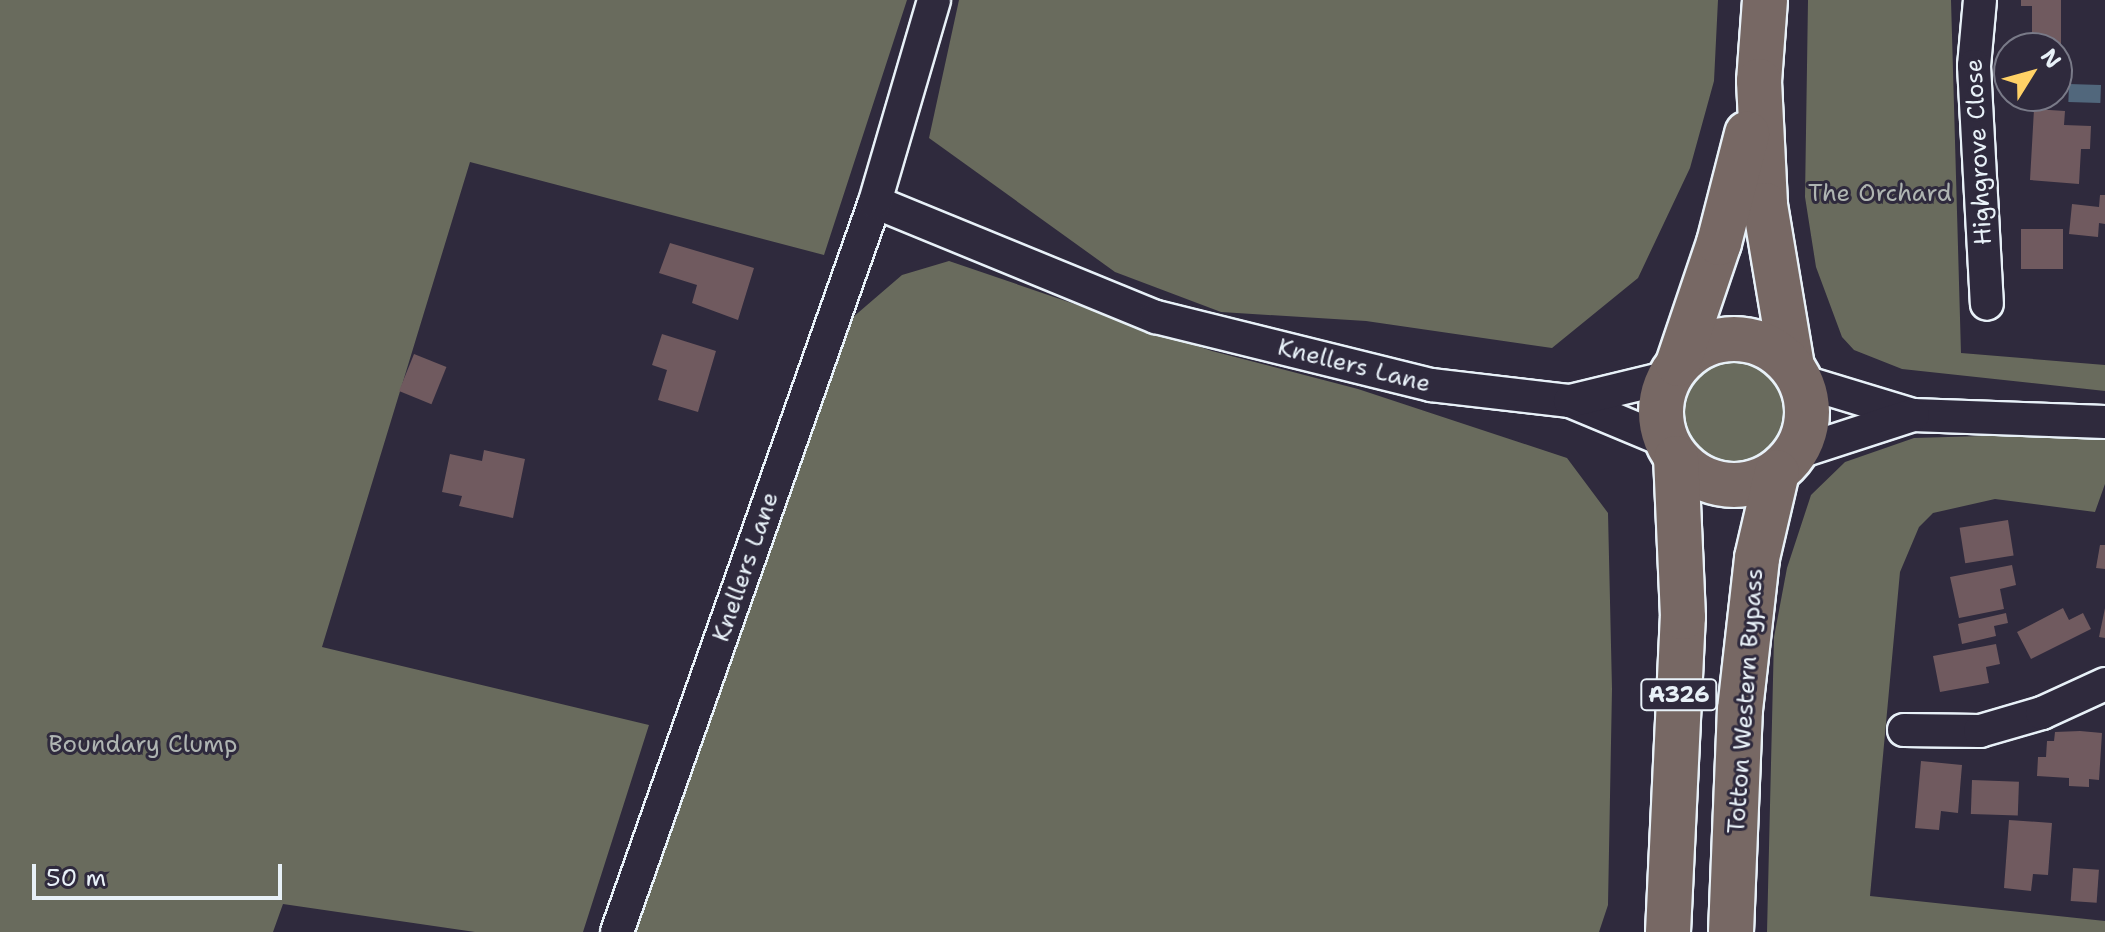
<!DOCTYPE html>
<html>
<head>
<meta charset="utf-8">
<style>
	body { margin:0 }
	#map { position:relative; width:2105px; height:932px; overflow:hidden; background:#2f2a3d; font-family:"Shantell Sans",sans-serif }
	div>[style] { position:absolute }
	.green>* { inset:0; background:#696b5d }
	.round { border-radius:50% }
	.water>* { inset:0; background:#51677c; transform-origin:0 0 }
	.building>* { inset:0; background:#705a5f; transform-origin:0 0 }
	.roads { filter:drop-shadow(2px 0 #e8f1f8) drop-shadow(-2px 0 #e8f1f8) drop-shadow(0 2px #e8f1f8) drop-shadow(0 -2px #e8f1f8) }
	.minor>* { height:32px; margin:-16px; padding:0 16px; transform-origin:16px; border-radius:16px; background:#2f2a3d }
	.primary>* { height:44px; margin:-22px; padding:0 22px; transform-origin:22px; border-radius:22px; background:#776864 }
	.primary>.ring { margin:-22px; padding:0; box-sizing:content-box; background:none; border:44px solid #776864; border-radius:50% }
	span { translate:-50% -50%; white-space:nowrap; text-align:center; line-height:1.15; -webkit-text-stroke:6px #2f2a3d; paint-order:stroke }
	.shield-label span { padding:2px 6px; background:#2f2a3d; border:2px solid; border-radius:6px; -webkit-text-stroke-width:0 }
	.shield-label { font-size:22px; color:#e8f1f8; font-weight:700 }
	.street-label { font-size:24px; color:#e8f1f8 }
	.park-label { font-size:24px; color:#afb5b2 }
	.north { position:absolute; left:1993px; top:32px; width:80px; height:80px; box-sizing:border-box; background:#2f2a3d; border:2px solid #797a88; border-radius:50%; rotate:53deg; font-size:22px; font-weight:700; line-height:32px; text-align:center; color:#e8f1f8 }
	.north::after { content:''; display:block; margin:auto; width:28px; height:36px; background:#ffd166; clip-path:polygon(50% 0,100% 100%,50% 72%,0 100%) }
	.scale { position:absolute; left:32px; top:864px; width:250px; height:36px; box-sizing:border-box; border:4px solid #e8f1f8; border-top:0; padding-left:10px; font-size:24px; line-height:28px; white-space:nowrap; color:#e8f1f8; -webkit-text-stroke:6px #2f2a3d; paint-order:stroke }
</style>
</head>
<body>
<div id="map">
	<div class="green">
		<div style="clip-path:polygon(0 0,907px 0,824px 255px,470px 162px,322px 647px,649px 725px,583px 932px,475px 932px,283px 904px,273px 932px,0 932px)"></div>
		<div style="clip-path:polygon(959px 0,1718px 0,1714px 81px,1690px 168px,1638px 278px,1552px 348px,1366px 321px,1221px 312px,1115px 272px,929px 138px)"></div>
		<div style="clip-path:polygon(1808px 0,1951px 0,1961px 353px,2105px 365px,2105px 391px,1902px 369px,1854px 350px,1842px 337px,1816px 267px,1805px 197px)"></div>
		<div style="clip-path:polygon(949px 261px,1212px 351px,1358px 389px,1567px 458px,1608px 513px,1612px 689px,1608px 905px,1599px 932px,617px 932px,820px 357px,852px 318px,902px 275px)"></div>
		<div class="round" style="left:1682px;top:360px;width:106px;height:106px"></div>
		<div style="clip-path:polygon(2054px 434px,2105px 438px,2105px 484px,2095px 512px,1995px 499px,1933px 513px,1919px 527px,1900px 572px,1870px 896px,2105px 921px,2105px 932px,1767px 932px,1774px 637px,1787px 568px,1811px 495px,1845px 462px,1914px 438px)"></div>
	</div>
	<div class="water">
		<div style="left:2069px;top:84px;width:32px;height:18px;rotate:2deg"></div>
	</div>
	<div class="building">
		<div style="clip-path:polygon(2021px 0,2061px 0,2061px 57px,2057px 48px,2032px 48px,2032px 6px,2021px 6px)"></div>
		<div style="clip-path:polygon(2034px 109px,2065px 111px,2064px 125px,2091px 126px,2090px 149px,2081px 149px,2079px 184px,2030px 180px)"></div>
		<div style="clip-path:polygon(2100px 195px,2105px 195px,2105px 224px,2099px 223px,2098px 237px,2069px 234px,2072px 204px,2099px 207px)"></div>
		<div style="left:2021px;top:229px;width:42px;height:40px"></div>
		<div style="clip-path:polygon(670px 243px,754px 268px,738px 320px,692px 303px,697px 285px,659px 273px)"></div>
		<div style="clip-path:polygon(662px 334px,716px 351px,698px 412px,658px 400px,667px 370px,652px 365px)"></div>
		<div style="left:414px;top:354px;width:35px;height:40px;rotate:22deg"></div>
		<div style="clip-path:polygon(484px 450px,525px 459px,513px 518px,459px 506px,462px 496px,442px 492px,450px 454px,482px 461px)"></div>
		<div style="left:2008px;top:520px;width:36px;height:49px;rotate:81deg"></div>
		<div style="clip-path:polygon(2100px 545px,2105px 545px,2105px 569px,2096px 568px)"></div>
		<div style="clip-path:polygon(2012px 565px,2016px 585px,2000px 589px,2004px 609px,1959px 618px,1950px 577px)"></div>
		<div style="clip-path:polygon(2063px 608px,2069px 620px,2083px 613px,2091px 629px,2031px 659px,2017px 632px)"></div>
		<div style="clip-path:polygon(2105px 608px,2105px 638px,2099px 637px)"></div>
		<div style="clip-path:polygon(2006px 613px,2008px 623px,1994px 626px,1996px 636px,1962px 644px,1958px 624px)"></div>
		<div style="clip-path:polygon(1996px 644px,2000px 664px,1986px 667px,1989px 683px,1940px 692px,1933px 656px)"></div>
		<div style="clip-path:polygon(2080px 731px,2102px 733px,2099px 780px,2089px 779px,2089px 787px,2069px 786px,2069px 778px,2037px 776px,2038px 757px,2046px 757px,2047px 741px,2054px 741px,2055px 732px)"></div>
		<div style="clip-path:polygon(1921px 761px,1962px 765px,1958px 813px,1941px 811px,1939px 830px,1915px 828px)"></div>
		<div style="left:1972px;top:780px;width:47px;height:34px;rotate:2deg"></div>
		<div style="clip-path:polygon(2009px 820px,2052px 823px,2048px 875px,2033px 874px,2031px 891px,2004px 888px)"></div>
		<div style="left:2073px;top:868px;width:26px;height:33px;rotate:4deg"></div>
	</div>
	<div class="roads">
		<div class="minor">
			<div style="left:1980px;top:0;width:66px;rotate:95.2deg"></div>
			<div style="left:1974px;top:66px;width:238px;rotate:86.9deg"></div>
			<div style="left:875px;top:202px;width:304px;rotate:22.3deg"></div>
			<div style="left:1156px;top:317px;width:283px;rotate:13.9deg"></div>
			<div style="left:1431px;top:385px;width:140px;rotate:6.6deg"></div>
			<div style="left:1570px;top:401px;width:104px;rotate:22.6deg"></div>
			<div style="left:1801px;top:381px;width:117px;rotate:16.9deg"></div>
			<div style="left:1913px;top:415px;width:192px;rotate:2.1deg"></div>
			<div style="left:1570px;top:401px;width:102px;rotate:-13.6deg"></div>
			<div style="left:1796px;top:453px;width:123px;rotate:-18deg"></div>
			<div style="left:1904px;top:730px;width:76px;rotate:0.8deg"></div>
			<div style="left:1980px;top:731px;width:65px;rotate:-16.2deg"></div>
			<div style="left:2042px;top:713px;width:69px;rotate:-24.7deg"></div>
			<div style="left:617px;top:932px;width:774px;rotate:-70.54deg"></div>
			<div style="left:875px;top:202px;width:210px;rotate:-73.7deg"></div>
		</div>
		<div class="primary">
			<div style="left:1765px;top:0;width:81px;rotate:94.2deg"></div>
			<div style="left:1759px;top:81px;width:124px;rotate:87.2deg"></div>
			<div style="left:1765px;top:205px;width:163px;rotate:80.5deg"></div>
			<div class="ring" style="left:1661px;top:339px;width:102px;height:102px"></div>
			<div style="left:1678px;top:364px;width:128px;rotate:-71.3deg"></div>
			<div style="left:1719px;top:243px;width:113px;rotate:-75.6deg"></div>
			<div style="left:1668px;top:932px;width:315px;rotate:-87.3deg"></div>
			<div style="left:1683px;top:617px;width:159px;rotate:-92.5deg"></div>
			<div style="left:1731px;top:932px;width:222px;rotate:-87.7deg"></div>
			<div style="left:1740px;top:710px;width:153px;rotate:-83.6deg"></div>
			<div style="left:1757px;top:558px;width:88px;rotate:-76.9deg"></div>
		</div>
	</div>
	<div class="shield-label">
		<span style="left:1679px;top:695px">A326</span>
	</div>
	<div class="street-label">
		<span style="left:1979px;top:152px;rotate:-93deg">Highgrove Close</span>
		<span style="left:1354px;top:366px;rotate:14deg">Knellers Lane</span>
		<span style="left:746px;top:567px;rotate:-71deg">Knellers Lane</span>
		<span style="left:1746px;top:701px;rotate:-86deg">Totton Western Bypass</span>
	</div>
	<div class="park-label">
		<span style="left:1880px;top:194px">The Orchard</span>
		<span style="left:143px;top:745px">Boundary Clump</span>
	</div>
	<div class="north">N</div>
	<div class="scale">50 m</div>
</div>
</body>
</html>
